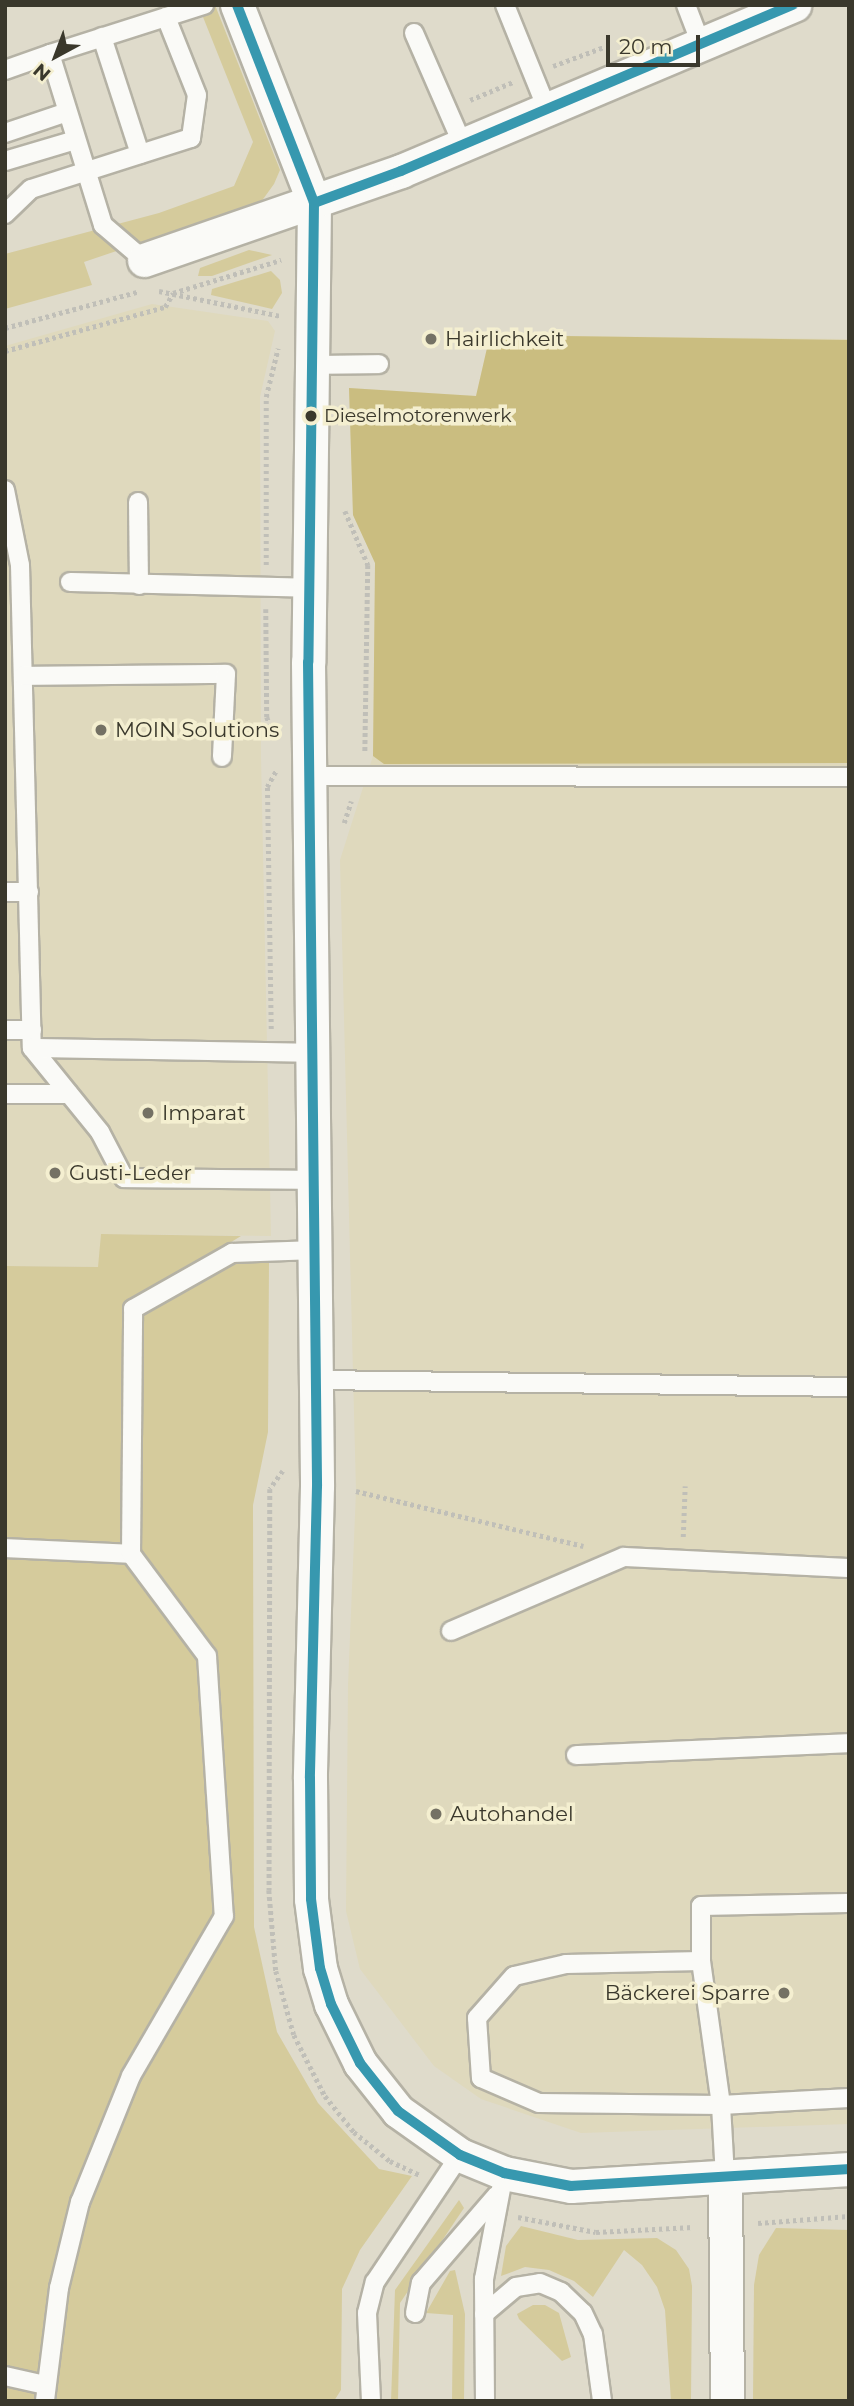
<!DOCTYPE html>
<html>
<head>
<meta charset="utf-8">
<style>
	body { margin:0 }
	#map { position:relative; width:854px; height:2406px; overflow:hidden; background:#dfdbcb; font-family:Montserrat,sans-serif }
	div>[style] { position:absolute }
	.built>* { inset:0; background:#dfd9bd }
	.green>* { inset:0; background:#d5cb9c }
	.forest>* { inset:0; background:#cabd80 }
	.path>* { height:4.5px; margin-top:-2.25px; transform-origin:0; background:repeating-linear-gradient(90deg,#c0bfb8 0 3.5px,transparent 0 7px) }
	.roads { filter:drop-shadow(2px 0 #b5b2a5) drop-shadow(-2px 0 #b5b2a5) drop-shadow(0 2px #b5b2a5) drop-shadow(0 -2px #b5b2a5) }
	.lane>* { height:18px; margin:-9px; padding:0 9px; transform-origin:9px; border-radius:9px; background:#fafaf7 }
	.street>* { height:33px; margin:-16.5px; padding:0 16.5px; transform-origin:16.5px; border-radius:16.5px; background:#fafaf7 }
	.bus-1>* { height:10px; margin:-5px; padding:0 5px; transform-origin:5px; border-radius:5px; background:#3798af }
	.dots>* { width:19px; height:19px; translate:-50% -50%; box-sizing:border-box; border:4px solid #f4efd0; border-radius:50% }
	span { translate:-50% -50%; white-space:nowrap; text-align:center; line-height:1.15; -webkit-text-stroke:7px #f4efd0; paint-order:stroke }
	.bus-label { font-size:19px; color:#3a382c }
	.left { translate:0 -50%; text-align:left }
	.poi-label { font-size:21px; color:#3a382c }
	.right { translate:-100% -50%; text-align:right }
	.frame { position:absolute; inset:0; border:7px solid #3a382c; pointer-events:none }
	.north { position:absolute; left:21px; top:21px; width:70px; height:70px; -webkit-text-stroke:5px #f4efd0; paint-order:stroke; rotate:221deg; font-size:19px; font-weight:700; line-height:28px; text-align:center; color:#3a382c }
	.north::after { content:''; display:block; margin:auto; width:24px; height:32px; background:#3a382c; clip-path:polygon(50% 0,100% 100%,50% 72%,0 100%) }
	.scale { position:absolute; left:606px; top:35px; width:94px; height:32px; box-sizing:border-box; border:4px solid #3a382c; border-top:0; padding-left:9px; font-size:21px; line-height:24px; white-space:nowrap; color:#3a382c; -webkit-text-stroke:5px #f4efd0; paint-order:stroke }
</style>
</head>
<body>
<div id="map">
	<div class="built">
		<div style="clip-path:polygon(152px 304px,268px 321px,275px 331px,260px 397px,261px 757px,271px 1236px,101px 1234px,99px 1267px,5px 1266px,5px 346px)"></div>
		<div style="clip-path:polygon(490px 335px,849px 339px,849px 2124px,581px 2133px,481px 2099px,434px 2066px,360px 1969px,346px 1911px,348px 1685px,356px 1491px,340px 860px,373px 756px,375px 563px,353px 515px,349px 388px,476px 396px)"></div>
	</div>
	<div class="green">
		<div style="clip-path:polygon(215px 5px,280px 170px,274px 184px,261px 202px,84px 262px,92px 285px,5px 309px,5px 254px,159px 213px,234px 186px,253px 142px,199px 7px)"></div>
		<div style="clip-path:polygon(249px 250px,272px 255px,212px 276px,198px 276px,200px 268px)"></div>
		<div style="clip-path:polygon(271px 271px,280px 280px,282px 293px,272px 309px,211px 295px,212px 289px)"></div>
		<div style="clip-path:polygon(101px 1234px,241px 1236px,192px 1266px,201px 1278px,241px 1262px,269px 1261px,268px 1432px,253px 1505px,254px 1927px,277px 2032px,318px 2103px,379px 2169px,412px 2176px,360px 2250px,342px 2289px,341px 2390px,334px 2401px,5px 2401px,5px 1266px,98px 1267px)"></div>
		<div style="clip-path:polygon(459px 2200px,464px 2208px,400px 2303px,398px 2401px,391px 2401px,395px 2290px)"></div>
		<div style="clip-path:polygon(521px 2226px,578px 2240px,657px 2238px,676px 2250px,689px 2269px,692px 2286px,691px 2401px,671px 2401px,665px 2310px,657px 2287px,642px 2265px,624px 2250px,593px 2297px,574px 2281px,549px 2270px,525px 2267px,501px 2276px,506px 2246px)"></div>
		<div style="clip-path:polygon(776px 2228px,849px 2230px,849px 2401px,753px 2401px,754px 2285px,759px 2255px)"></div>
		<div style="clip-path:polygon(455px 2270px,465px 2314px,464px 2401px,452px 2401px,453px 2315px,426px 2313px,450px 2271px)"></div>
		<div style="clip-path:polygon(533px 2305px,545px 2305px,559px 2313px,571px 2357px,562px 2361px,519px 2319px,517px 2314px)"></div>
	</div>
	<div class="forest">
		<div style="clip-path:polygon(490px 335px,849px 340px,849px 763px,384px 764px,373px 756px,375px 563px,353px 515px,349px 388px,476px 396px)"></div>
	</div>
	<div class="path">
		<div style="left:553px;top:66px;width:54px;rotate:-20.4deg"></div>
		<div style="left:470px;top:100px;width:47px;rotate:-22.7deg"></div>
		<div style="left:159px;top:291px;width:125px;rotate:11.6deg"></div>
		<div style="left:5px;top:328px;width:137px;rotate:-15.3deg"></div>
		<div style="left:5px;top:351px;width:166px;rotate:-15.4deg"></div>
		<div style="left:165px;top:307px;width:16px;rotate:-60deg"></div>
		<div style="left:173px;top:293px;width:113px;rotate:-17deg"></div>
		<div style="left:345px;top:511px;width:59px;rotate:66.9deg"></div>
		<div style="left:368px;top:565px;width:188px;rotate:90.9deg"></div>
		<div style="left:266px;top:565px;width:168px;rotate:-90deg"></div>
		<div style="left:266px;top:397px;width:50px;rotate:-76.2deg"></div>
		<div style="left:266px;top:609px;width:108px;rotate:89.5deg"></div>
		<div style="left:267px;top:717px;width:23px;rotate:72deg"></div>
		<div style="left:344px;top:823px;width:23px;rotate:-72deg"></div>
		<div style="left:271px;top:1029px;width:242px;rotate:-90.9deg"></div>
		<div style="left:267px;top:787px;width:18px;rotate:-61deg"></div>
		<div style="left:283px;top:1471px;width:22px;rotate:126deg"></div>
		<div style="left:270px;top:1489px;width:401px;rotate:90.1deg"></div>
		<div style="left:269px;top:1890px;width:81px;rotate:85.1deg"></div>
		<div style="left:276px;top:1971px;width:66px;rotate:74.3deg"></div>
		<div style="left:294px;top:2035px;width:68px;rotate:63.1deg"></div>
		<div style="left:325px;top:2096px;width:46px;rotate:51.1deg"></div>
		<div style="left:354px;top:2132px;width:46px;rotate:38.9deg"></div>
		<div style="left:390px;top:2161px;width:33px;rotate:25deg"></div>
		<div style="left:356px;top:1491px;width:234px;rotate:13.6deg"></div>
		<div style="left:683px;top:1537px;width:51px;rotate:-87.8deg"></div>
		<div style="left:518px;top:2217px;width:79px;rotate:10.9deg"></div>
		<div style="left:596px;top:2232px;width:97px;rotate:-3deg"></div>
		<div style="left:758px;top:2223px;width:91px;rotate:-4.4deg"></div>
	</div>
	<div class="roads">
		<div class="lane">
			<div style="left:505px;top:5px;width:112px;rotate:68deg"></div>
			<div style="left:686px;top:5px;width:42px;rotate:69deg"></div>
			<div style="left:414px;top:33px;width:122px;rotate:66.4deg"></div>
			<div style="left:102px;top:37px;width:123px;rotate:72deg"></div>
			<div style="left:5px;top:70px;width:48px;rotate:-19.6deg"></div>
			<div style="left:5px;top:133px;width:65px;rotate:-18.7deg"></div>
			<div style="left:5px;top:161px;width:74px;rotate:-16.5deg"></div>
			<div style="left:5px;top:214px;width:36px;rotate:-44deg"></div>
			<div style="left:31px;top:189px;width:168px;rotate:-17.7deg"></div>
			<div style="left:191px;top:138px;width:43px;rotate:-82.1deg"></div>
			<div style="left:197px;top:95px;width:84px;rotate:-111.7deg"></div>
			<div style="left:144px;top:260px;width:54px;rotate:-139.5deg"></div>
			<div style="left:103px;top:225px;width:179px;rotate:-107.2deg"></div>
			<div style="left:50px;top:54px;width:162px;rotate:-17.7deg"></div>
			<div style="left:311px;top:365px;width:68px;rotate:-0.8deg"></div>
			<div style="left:5px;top:490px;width:76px;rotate:78.7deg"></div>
			<div style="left:20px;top:565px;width:483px;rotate:88.6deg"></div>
			<div style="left:32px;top:1048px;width:108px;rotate:51deg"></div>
			<div style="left:100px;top:1132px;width:52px;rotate:62.4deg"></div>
			<div style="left:124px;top:1178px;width:192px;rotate:0.6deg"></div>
			<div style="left:138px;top:502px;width:83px;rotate:89.3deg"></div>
			<div style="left:70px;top:582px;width:239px;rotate:1.4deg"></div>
			<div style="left:23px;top:676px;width:203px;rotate:-0.6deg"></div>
			<div style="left:226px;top:674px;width:83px;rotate:92.8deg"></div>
			<div style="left:309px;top:776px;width:540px;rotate:0.11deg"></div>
			<div style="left:5px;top:892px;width:24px"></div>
			<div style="left:5px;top:1030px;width:27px"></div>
			<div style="left:32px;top:1048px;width:281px;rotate:1deg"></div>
			<div style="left:5px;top:1094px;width:64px"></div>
			<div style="left:316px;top:1380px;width:533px;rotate:0.75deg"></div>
			<div style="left:5px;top:1548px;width:126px;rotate:2.7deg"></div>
			<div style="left:131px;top:1554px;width:127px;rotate:53.3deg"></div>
			<div style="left:207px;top:1656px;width:261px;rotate:86.3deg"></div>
			<div style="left:224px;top:1916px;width:185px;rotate:120.2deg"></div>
			<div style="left:131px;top:2076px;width:136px;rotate:112deg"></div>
			<div style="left:80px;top:2202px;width:89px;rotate:103.7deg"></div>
			<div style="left:59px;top:2288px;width:114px;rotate:97.1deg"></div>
			<div style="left:131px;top:1554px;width:245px;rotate:-89.5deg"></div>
			<div style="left:133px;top:1309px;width:114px;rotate:-29.5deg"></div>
			<div style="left:232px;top:1253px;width:84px;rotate:-2deg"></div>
			<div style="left:451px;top:1631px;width:188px;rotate:-23.2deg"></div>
			<div style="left:624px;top:1557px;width:225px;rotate:2.8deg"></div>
			<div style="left:576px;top:1755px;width:273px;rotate:-2.5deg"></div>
			<div style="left:701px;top:1961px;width:55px;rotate:-90deg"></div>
			<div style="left:701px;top:1906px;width:146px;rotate:-1.2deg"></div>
			<div style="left:725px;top:2177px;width:72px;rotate:-93.2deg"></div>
			<div style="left:721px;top:2105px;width:145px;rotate:-97.9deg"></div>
			<div style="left:701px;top:1961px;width:135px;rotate:178.7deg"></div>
			<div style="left:566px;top:1964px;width:53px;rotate:167deg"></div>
			<div style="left:514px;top:1976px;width:56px;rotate:131.4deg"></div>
			<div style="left:477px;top:2018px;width:60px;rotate:86.2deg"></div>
			<div style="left:481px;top:2078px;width:63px;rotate:23.3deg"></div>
			<div style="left:539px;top:2103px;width:182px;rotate:0.6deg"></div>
			<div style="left:721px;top:2105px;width:128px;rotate:-3.1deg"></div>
			<div style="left:415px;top:2313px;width:31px;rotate:-79deg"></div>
			<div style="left:421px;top:2283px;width:116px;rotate:-49.2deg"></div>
			<div style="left:484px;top:2314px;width:42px;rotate:-40.2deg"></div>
			<div style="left:516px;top:2287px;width:24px;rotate:-9deg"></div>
			<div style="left:540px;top:2283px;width:23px;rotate:23deg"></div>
			<div style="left:561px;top:2292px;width:30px;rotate:44deg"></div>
			<div style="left:583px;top:2313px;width:23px;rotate:65deg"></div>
			<div style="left:593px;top:2334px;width:68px;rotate:82.3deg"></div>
			<div style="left:5px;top:2376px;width:41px;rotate:12.7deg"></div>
			<div style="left:371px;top:2401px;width:88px;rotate:-92.6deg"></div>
			<div style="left:367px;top:2313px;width:32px;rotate:-76deg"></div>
			<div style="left:375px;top:2282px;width:153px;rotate:-56.2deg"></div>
			<div style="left:485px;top:2401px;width:122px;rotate:-90.5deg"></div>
			<div style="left:484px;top:2279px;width:108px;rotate:-79.3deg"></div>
		</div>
		<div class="street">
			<div style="left:237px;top:5px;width:212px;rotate:68.7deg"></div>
			<div style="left:314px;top:203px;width:459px;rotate:90.7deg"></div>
			<div style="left:308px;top:662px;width:824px;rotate:89.37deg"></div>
			<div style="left:317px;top:1486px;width:292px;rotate:91.4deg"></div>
			<div style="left:310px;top:1778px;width:121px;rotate:89.5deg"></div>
			<div style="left:311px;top:1899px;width:70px;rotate:82.6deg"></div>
			<div style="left:320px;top:1968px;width:38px;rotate:73deg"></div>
			<div style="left:331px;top:2004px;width:66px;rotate:63.8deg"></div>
			<div style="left:360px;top:2063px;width:61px;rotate:51.6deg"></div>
			<div style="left:398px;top:2111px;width:76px;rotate:35.4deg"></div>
			<div style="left:460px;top:2155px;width:48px;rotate:22.2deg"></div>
			<div style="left:504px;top:2173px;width:68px;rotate:11deg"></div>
			<div style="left:571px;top:2186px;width:279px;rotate:-3.5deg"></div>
			<div style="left:144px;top:260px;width:272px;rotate:-19.1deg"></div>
			<div style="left:401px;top:171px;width:427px;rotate:-22.9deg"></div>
			<div style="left:725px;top:2177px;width:224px;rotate:89.5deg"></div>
		</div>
	</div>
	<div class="bus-1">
		<div style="left:237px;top:5px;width:212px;rotate:68.7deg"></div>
		<div style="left:314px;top:203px;width:459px;rotate:90.7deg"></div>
		<div style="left:308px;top:662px;width:824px;rotate:89.37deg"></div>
		<div style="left:317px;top:1486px;width:292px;rotate:91.4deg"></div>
		<div style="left:310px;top:1778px;width:121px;rotate:89.5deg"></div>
		<div style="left:311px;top:1899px;width:70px;rotate:82.6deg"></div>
		<div style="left:320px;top:1968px;width:38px;rotate:73deg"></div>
		<div style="left:331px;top:2004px;width:66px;rotate:63.8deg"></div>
		<div style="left:360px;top:2063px;width:61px;rotate:51.6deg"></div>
		<div style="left:398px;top:2111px;width:76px;rotate:35.4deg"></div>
		<div style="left:460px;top:2155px;width:48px;rotate:22.2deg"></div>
		<div style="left:504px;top:2173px;width:68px;rotate:11deg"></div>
		<div style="left:571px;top:2186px;width:279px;rotate:-3.5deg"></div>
		<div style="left:314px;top:203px;width:93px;rotate:-20.2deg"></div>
		<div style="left:401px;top:171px;width:426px;rotate:-23deg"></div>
	</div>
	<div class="dots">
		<div style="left:431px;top:339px;background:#747164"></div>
		<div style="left:311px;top:416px;background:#3a382c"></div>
		<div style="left:101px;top:730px;background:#747164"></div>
		<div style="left:148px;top:1113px;background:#747164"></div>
		<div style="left:55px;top:1173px;background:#747164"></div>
		<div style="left:436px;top:1814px;background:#747164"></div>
		<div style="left:784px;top:1993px;background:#747164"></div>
	</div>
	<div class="bus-label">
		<span class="left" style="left:324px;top:416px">Dieselmotorenwerk</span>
	</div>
	<div class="poi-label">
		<span class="left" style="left:445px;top:339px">Hairlichkeit</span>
		<span class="left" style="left:115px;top:730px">MOIN Solutions</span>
		<span class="left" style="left:162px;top:1113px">Imparat</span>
		<span class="left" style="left:69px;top:1173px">Gusti-Leder</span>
		<span class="left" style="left:450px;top:1814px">Autohandel</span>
		<span class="right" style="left:770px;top:1993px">Bäckerei Sparre</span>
	</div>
	<div class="frame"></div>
	<div class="north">N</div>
	<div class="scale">20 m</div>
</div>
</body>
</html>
